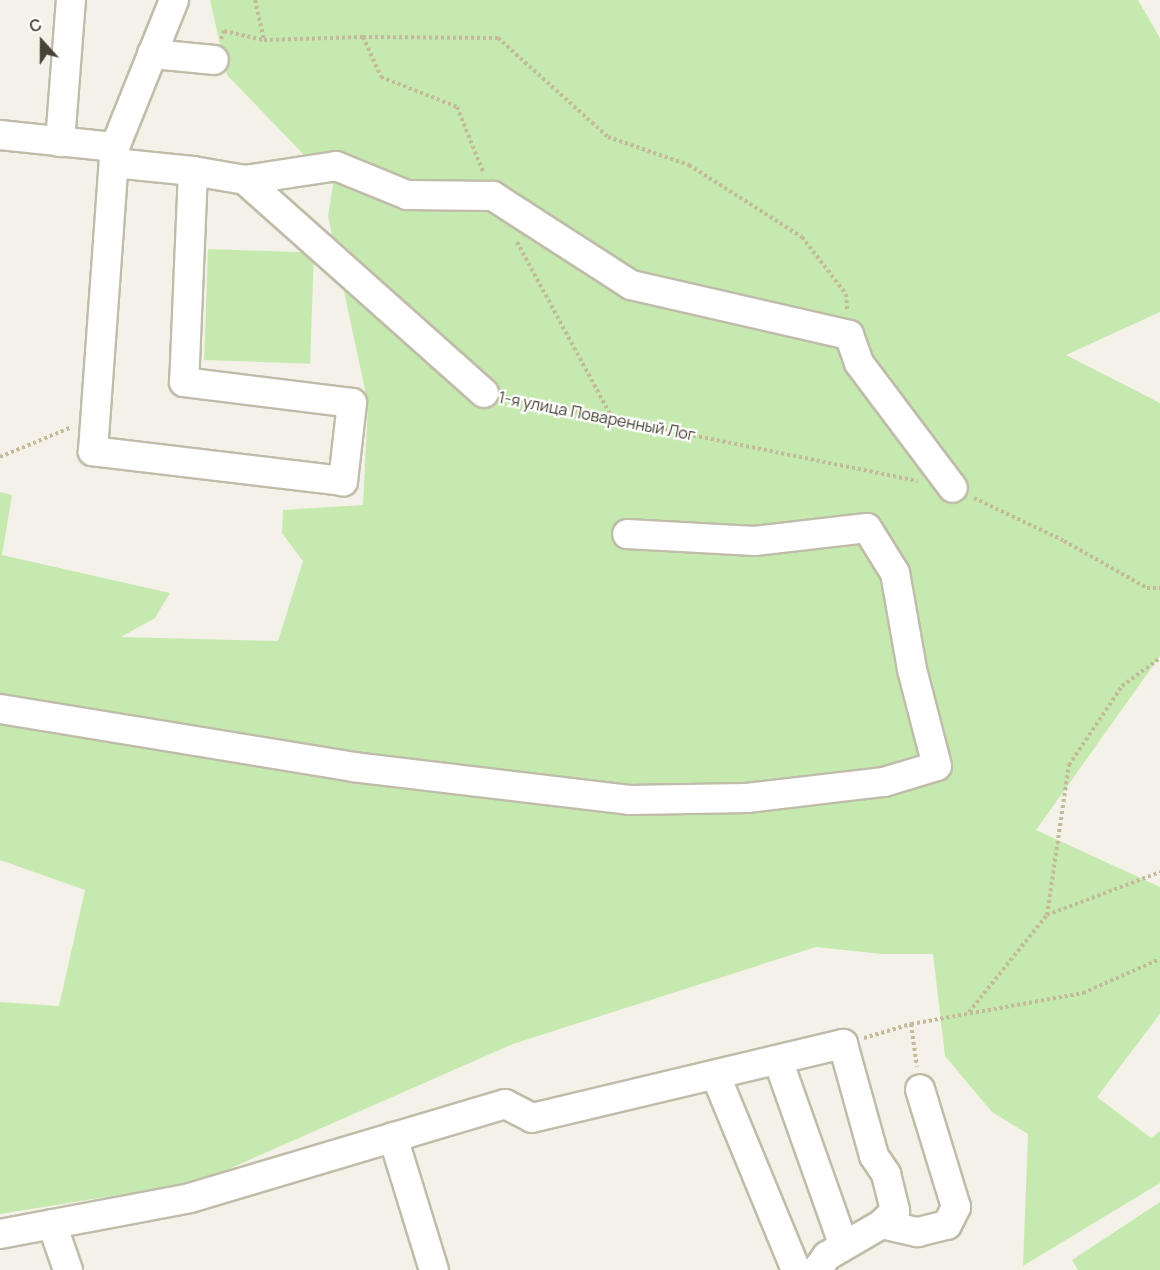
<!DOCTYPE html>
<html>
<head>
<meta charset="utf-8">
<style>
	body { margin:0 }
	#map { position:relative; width:1160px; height:1270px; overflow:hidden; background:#f4f2e8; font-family:Manrope,sans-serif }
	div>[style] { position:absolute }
	.green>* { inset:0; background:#c6e9b0; transform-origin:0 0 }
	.path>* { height:4px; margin-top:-2px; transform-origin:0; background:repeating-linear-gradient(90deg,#c2ba9b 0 3px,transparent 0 6px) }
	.roads { filter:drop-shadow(2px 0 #c0bcaa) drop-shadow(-2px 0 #c0bcaa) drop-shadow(0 2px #c0bcaa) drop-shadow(0 -2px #c0bcaa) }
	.minor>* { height:28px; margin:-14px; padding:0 14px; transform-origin:14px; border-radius:14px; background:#fff }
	span { translate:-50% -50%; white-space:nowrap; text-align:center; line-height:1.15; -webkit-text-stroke:4.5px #fff; paint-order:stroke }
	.street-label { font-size:16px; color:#474336 }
	.north { position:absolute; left:12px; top:12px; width:60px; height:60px; -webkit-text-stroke:4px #fff; paint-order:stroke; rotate:339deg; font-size:16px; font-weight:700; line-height:24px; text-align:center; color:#474336 }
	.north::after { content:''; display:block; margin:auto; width:21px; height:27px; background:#474336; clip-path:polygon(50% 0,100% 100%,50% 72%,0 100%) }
</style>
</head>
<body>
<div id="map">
	<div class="green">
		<div style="clip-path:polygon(210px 0,1138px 0,1160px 38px,1160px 312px,1066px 355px,1160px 403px,1160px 656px,1036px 830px,1160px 887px,1160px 1014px,1097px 1097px,1151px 1138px,1160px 1131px,1160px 1183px,1023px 1266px,1028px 1134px,992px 1112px,945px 1056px,933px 954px,882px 954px,816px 947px,513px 1044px,199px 1182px,0 1214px,0 1002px,59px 1006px,85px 890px,0 860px,0 492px,12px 495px,2px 555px,170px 593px,155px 618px,121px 637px,278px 641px,303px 561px,282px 533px,283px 510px,363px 505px,368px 404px,328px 216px,333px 185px,227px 75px)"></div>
		<div style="left:208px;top:249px;width:106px;height:111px;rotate:2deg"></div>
		<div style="clip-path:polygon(1160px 1202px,1160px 1270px,1078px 1270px,1072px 1260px)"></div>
	</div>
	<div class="path">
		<div style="left:255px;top:0;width:41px;rotate:77.3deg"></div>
		<div style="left:264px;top:40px;width:99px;rotate:-1.7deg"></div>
		<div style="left:363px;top:37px;width:44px;rotate:65.8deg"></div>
		<div style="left:381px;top:77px;width:82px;rotate:21.5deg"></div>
		<div style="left:457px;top:107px;width:72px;rotate:68.1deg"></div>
		<div style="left:363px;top:37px;width:135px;rotate:0.4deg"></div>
		<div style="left:498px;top:38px;width:148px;rotate:42deg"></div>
		<div style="left:608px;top:137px;width:86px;rotate:19.1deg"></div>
		<div style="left:689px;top:165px;width:134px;rotate:32.5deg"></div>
		<div style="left:802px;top:237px;width:72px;rotate:52.3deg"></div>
		<div style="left:846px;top:294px;width:16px;rotate:86deg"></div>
		<div style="left:221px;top:39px;width:9px;rotate:-69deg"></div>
		<div style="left:224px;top:31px;width:40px;rotate:13deg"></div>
		<div style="left:517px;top:242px;width:200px;rotate:61.6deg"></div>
		<div style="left:505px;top:397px;width:421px;rotate:11.5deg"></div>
		<div style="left:0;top:457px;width:78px;rotate:-22.6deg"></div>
		<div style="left:974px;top:498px;width:100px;rotate:25.5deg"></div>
		<div style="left:1064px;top:541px;width:95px;rotate:29.5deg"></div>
		<div style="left:1147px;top:588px;width:13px"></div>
		<div style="left:1047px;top:915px;width:152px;rotate:-81.7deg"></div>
		<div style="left:1069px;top:765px;width:95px;rotate:-56.1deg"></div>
		<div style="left:1122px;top:686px;width:47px;rotate:-36.4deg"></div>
		<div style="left:969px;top:1012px;width:124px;rotate:-51.2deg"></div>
		<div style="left:1047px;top:915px;width:121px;rotate:-20.8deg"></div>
		<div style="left:911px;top:1024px;width:43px;rotate:82.1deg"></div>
		<div style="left:864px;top:1038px;width:49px;rotate:-16.6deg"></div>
		<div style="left:911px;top:1024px;width:175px;rotate:-10.2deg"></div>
		<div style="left:1083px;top:993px;width:84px;rotate:-23.8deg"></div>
	</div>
	<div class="roads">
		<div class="minor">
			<div style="left:152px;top:54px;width:62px;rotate:5.5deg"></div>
			<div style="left:0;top:135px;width:116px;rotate:6deg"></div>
			<div style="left:60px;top:142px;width:142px;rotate:-85.6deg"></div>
			<div style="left:114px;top:163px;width:79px;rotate:5.8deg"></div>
			<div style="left:193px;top:171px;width:211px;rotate:92.4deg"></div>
			<div style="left:184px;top:382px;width:169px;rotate:7.1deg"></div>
			<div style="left:352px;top:403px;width:79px;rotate:96.6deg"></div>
			<div style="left:343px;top:481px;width:252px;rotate:-173.2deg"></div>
			<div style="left:93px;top:451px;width:305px;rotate:-85.9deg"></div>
			<div style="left:115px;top:147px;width:158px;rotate:-68.1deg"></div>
			<div style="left:193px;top:171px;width:53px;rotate:9.8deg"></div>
			<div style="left:245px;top:180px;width:92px;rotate:-8.7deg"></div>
			<div style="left:336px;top:166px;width:77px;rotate:22.2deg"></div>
			<div style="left:407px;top:195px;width:86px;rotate:0.7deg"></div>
			<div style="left:493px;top:196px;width:164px;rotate:32.8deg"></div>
			<div style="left:631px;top:285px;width:224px;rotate:12.9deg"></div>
			<div style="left:849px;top:335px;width:30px;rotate:70deg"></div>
			<div style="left:859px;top:363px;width:156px;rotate:53.1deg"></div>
			<div style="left:245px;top:180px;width:320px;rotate:41.7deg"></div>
			<div style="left:0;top:709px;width:358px;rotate:9.3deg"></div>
			<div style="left:353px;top:767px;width:278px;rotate:6.8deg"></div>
			<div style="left:629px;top:800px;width:118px;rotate:-1deg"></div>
			<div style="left:747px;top:798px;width:138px;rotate:-6.7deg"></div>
			<div style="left:884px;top:782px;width:55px;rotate:-16.8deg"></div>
			<div style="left:937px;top:766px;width:100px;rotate:-104.5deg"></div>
			<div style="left:912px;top:669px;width:97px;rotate:-100deg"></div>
			<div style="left:895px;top:573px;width:53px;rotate:-121.9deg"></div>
			<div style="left:867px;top:528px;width:113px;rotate:173.4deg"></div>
			<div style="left:755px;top:541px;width:128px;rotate:-176.9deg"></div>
			<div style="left:778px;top:1060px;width:197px;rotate:70.5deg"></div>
			<div style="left:716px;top:1076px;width:210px;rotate:67.6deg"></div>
			<div style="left:393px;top:1137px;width:139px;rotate:72.9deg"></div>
			<div style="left:52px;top:1224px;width:49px;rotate:70.8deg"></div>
			<div style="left:882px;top:1224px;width:37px;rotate:13deg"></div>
			<div style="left:918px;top:1232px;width:30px;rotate:-14deg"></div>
			<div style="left:947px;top:1225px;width:20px;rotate:-63deg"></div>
			<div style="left:956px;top:1207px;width:123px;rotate:-107deg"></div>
			<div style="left:0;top:1234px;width:193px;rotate:-10.7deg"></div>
			<div style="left:190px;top:1198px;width:329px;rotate:-16.6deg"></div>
			<div style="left:505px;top:1104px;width:30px;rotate:27deg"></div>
			<div style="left:532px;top:1118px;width:320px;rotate:-13.4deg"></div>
			<div style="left:843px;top:1044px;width:116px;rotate:74.5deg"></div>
			<div style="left:874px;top:1156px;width:22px;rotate:56deg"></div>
			<div style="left:886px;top:1174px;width:38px;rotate:76deg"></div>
			<div style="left:895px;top:1211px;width:18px;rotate:135deg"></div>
			<div style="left:882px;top:1224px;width:64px;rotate:149.8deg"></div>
			<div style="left:827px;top:1256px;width:17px;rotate:126deg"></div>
		</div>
	</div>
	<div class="street-label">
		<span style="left:597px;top:416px;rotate:11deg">1-я улица Поваренный Лог</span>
	</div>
	<div class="north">С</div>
</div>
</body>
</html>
